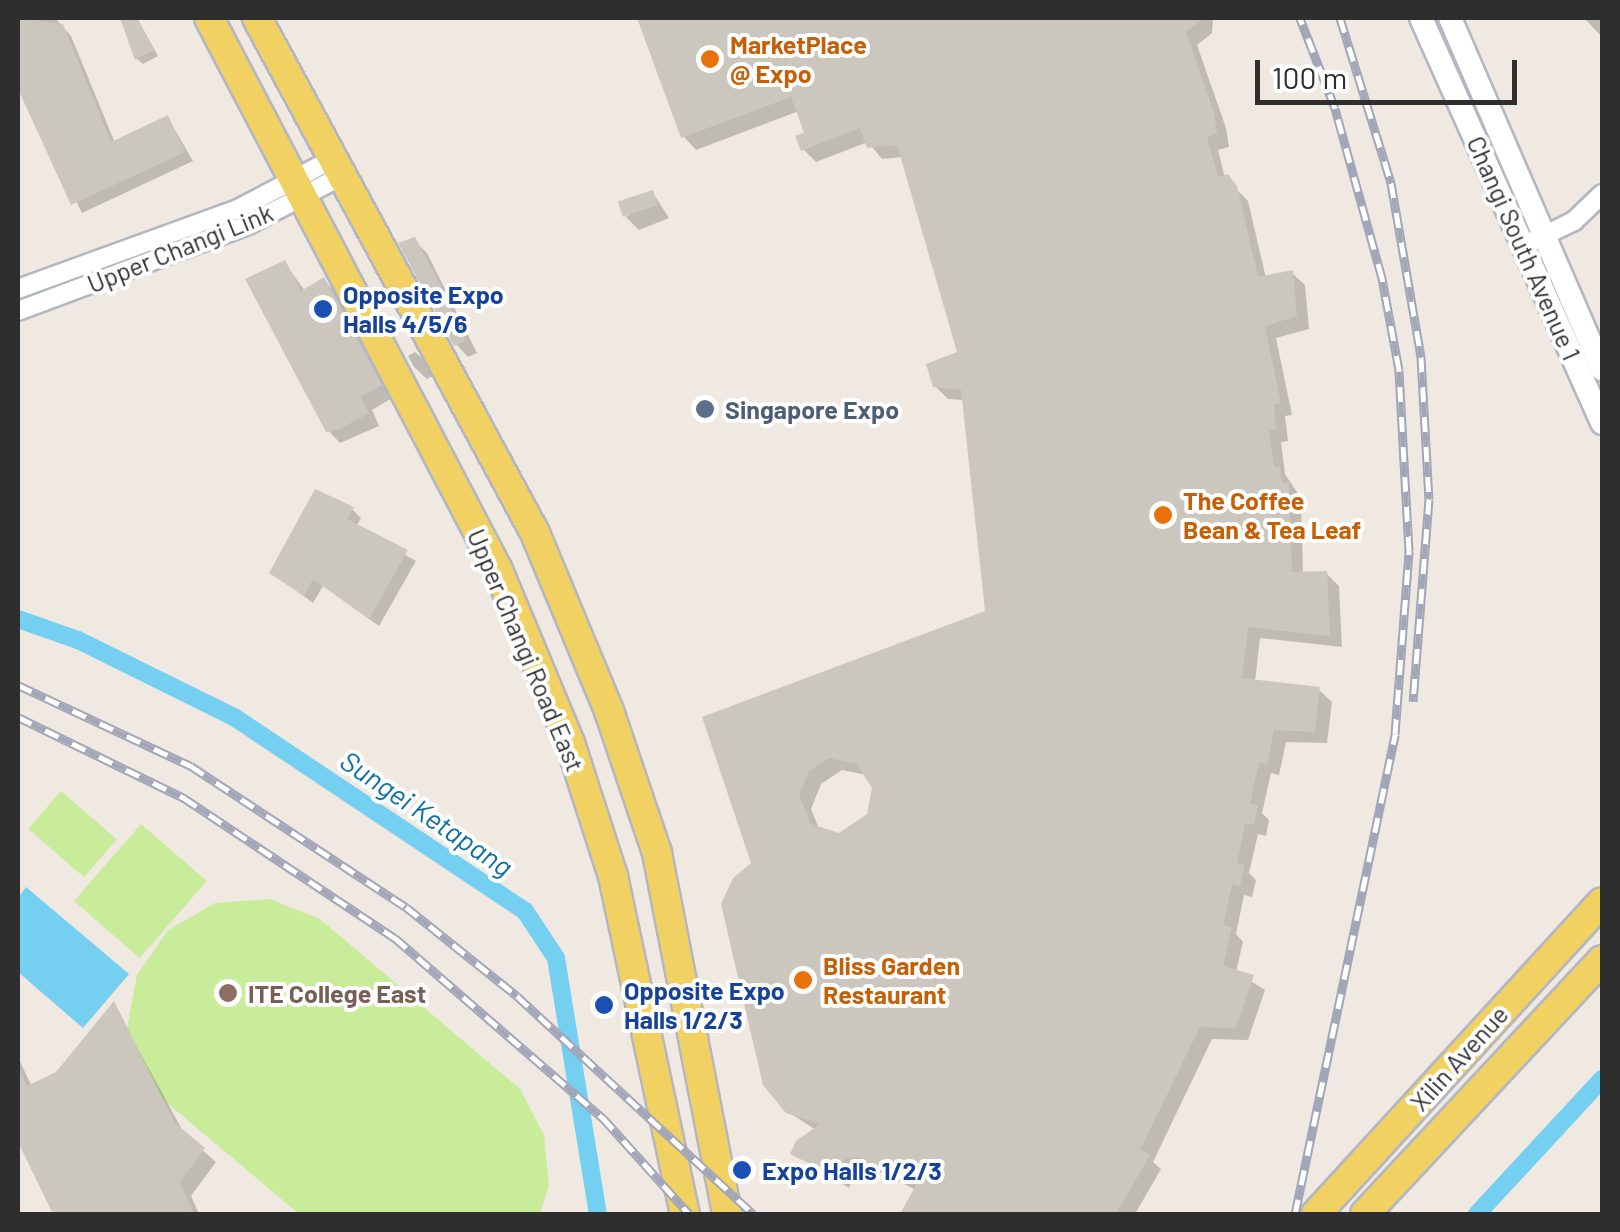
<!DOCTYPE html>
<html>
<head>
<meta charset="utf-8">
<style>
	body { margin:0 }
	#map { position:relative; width:1620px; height:1232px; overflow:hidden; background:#efe9e1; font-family:Barlow,sans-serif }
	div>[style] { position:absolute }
	.pitch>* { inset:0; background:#c9ec9a; transform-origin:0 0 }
	.water>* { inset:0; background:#75cff0 }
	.shadow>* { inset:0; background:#0003 }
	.canal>* { height:18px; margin:-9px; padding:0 9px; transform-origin:9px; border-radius:9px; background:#75cff0 }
	.building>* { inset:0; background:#cbc7bf; transform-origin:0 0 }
	.roads { filter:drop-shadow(2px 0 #b4b7c1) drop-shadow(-2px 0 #b4b7c1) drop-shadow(0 2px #b4b7c1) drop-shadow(0 -2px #b4b7c1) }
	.minor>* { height:18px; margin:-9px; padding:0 9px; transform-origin:9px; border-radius:9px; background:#fff }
	.tertiary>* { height:22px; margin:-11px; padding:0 11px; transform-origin:11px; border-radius:11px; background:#fff }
	.primary>* { height:28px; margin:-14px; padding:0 14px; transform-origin:14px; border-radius:14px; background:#f2d163 }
	.rail>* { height:9px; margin-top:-4.5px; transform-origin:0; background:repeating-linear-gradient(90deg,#fff 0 15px,#a3a6b8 0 30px); box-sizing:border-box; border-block:2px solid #a3a6b8 }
	.dots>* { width:28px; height:28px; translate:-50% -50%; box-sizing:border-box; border:5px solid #fff; border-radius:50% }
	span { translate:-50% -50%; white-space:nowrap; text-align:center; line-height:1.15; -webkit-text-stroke:8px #fff; paint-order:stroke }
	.food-label { font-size:25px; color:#c56008; font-weight:700 }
	.left { translate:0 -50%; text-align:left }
	.street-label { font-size:25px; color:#2e2e2e }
	.transit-label { font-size:25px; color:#164399; font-weight:700 }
	.service-label { font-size:25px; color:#4e5e75; font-weight:700 }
	.education-label { font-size:25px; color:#785e54; font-weight:700 }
	.water-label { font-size:28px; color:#0d6fa3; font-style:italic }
	.frame { position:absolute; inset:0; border:20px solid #2e2e2e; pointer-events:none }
	.scale { position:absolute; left:1255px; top:60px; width:262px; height:45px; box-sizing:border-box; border:5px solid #2e2e2e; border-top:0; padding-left:12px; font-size:30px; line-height:35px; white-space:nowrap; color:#2e2e2e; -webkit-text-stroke:8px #fff; paint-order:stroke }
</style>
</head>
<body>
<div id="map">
	<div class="pitch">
		<div style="left:61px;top:791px;width:74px;height:50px;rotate:41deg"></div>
		<div style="left:141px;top:824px;width:87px;height:102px;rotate:41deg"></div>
		<div style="clip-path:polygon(270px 899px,320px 919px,520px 1089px,544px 1135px,549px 1186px,540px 1214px,299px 1214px,141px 1081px,127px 1028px,137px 975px,168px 930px,215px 903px)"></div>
	</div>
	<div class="water">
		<div style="clip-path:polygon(26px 887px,129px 974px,83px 1028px,18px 972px,18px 898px)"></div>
	</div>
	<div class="shadow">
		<div style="clip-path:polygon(18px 18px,55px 18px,71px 36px,115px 143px,168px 118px,193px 161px,82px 213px,18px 85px)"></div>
		<div style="clip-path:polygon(122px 18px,137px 18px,158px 56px,143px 64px,137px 59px)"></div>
		<div style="clip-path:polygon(evenodd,640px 18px,1213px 18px,1212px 33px,1197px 45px,1226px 128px,1229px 147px,1218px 150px,1225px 178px,1248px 201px,1266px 278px,1292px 273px,1305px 285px,1309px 329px,1276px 338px,1292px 415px,1285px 416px,1288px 441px,1281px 442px,1285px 474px,1301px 498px,1303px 574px,1326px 573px,1339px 586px,1342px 647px,1260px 638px,1255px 682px,1319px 690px,1332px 702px,1327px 743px,1286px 742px,1279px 775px,1271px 773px,1262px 813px,1269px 820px,1266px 836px,1258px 834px,1249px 873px,1256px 880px,1252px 897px,1244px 895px,1236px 934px,1243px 942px,1236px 972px,1265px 990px,1248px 1040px,1212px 1039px,1153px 1162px,1161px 1169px,1135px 1214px,903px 1214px,916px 1190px,872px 1168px,857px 1171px,849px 1188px,793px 1153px,816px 1130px,788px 1112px,753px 864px,705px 719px,988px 612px,964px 400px,948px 399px,935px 386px,960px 354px,903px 157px,882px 159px,868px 142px,816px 162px,803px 149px,807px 134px,799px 111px,696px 150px,684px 137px,640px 18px,842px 770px,867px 775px,874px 787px,870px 815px,839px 835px,819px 829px,811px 809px,821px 784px,842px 770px)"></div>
		<div style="clip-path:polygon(1584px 18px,1602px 18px,1602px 37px)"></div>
		<div style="clip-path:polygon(653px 193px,669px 218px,639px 230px,626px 217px)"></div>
		<div style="clip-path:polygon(414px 240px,427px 253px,477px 353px,468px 357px,456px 344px)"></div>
		<div style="clip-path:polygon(285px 263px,305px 291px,324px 280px,336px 293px,392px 398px,372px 410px,379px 426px,340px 443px,328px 430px)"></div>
		<div style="clip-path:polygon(415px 352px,428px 364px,434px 375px,427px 379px,414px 367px,408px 356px)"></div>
		<div style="clip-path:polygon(352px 509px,361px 518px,356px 527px,416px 561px,379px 626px,323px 586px,313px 603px,273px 573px)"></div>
		<div style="clip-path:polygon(114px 1005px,185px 1135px,216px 1162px,191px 1196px,199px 1214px,56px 1214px,18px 1136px,18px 1057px,32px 1087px,57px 1074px)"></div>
	</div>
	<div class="canal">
		<div style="left:18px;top:619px;width:64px;rotate:19.3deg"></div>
		<div style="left:78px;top:640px;width:174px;rotate:26.3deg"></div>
		<div style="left:234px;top:717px;width:350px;rotate:33.7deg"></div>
		<div style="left:525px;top:911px;width:56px;rotate:56.6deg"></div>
		<div style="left:556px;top:958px;width:259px;rotate:80.7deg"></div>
		<div style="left:1477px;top:1214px;width:184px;rotate:-47.2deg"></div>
	</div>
	<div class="building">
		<div style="clip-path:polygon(18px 18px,63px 24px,111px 142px,168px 115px,185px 152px,71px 205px,18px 89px)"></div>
		<div style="clip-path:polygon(120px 18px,137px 18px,154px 50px,135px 60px)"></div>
		<div style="clip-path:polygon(evenodd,637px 18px,1204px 18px,1186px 32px,1214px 113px,1217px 134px,1207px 137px,1218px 177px,1228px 174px,1237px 186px,1258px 277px,1293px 270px,1297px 316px,1265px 326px,1281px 403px,1274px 404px,1276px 429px,1269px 430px,1274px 467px,1280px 466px,1282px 483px,1289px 482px,1292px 572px,1327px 571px,1330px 636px,1248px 627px,1242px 678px,1320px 687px,1315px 732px,1274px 730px,1267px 764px,1259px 762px,1250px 804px,1258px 805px,1254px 825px,1245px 823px,1237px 864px,1245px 865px,1240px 886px,1232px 884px,1223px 925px,1232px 927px,1223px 966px,1254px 975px,1236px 1028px,1200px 1027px,1140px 1150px,1150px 1155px,1116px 1214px,900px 1214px,916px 1185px,858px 1157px,845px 1159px,836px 1177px,790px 1154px,796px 1141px,820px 1124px,786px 1113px,763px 1085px,721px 904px,733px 878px,751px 863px,702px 717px,985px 611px,961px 390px,933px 387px,926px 364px,957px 352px,897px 145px,867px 148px,860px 128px,801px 151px,795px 136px,804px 133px,791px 97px,681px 138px,637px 18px,829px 758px,857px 764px,872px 788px,867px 814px,839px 833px,811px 824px,799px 795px,809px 771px,829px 758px)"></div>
		<div style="left:653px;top:190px;width:16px;height:37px;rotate:72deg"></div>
		<div style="clip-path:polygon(415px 237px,440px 284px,466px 341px,454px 346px,398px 243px)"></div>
		<div style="clip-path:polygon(285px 260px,301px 291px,324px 277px,382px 385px,361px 397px,369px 413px,338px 430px,326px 432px,245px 279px)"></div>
		<div style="clip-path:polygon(315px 489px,354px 507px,347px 519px,408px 550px,369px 619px,313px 579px,304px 596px,269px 573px)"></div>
		<div style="clip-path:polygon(114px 1001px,175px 1123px,205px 1148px,180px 1182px,194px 1214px,53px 1214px,18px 1142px,18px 1066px,27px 1086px,56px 1072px)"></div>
	</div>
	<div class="roads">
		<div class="minor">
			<div style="left:1533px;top:241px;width:46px;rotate:-26deg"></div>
			<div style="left:1574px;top:221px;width:39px;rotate:-44deg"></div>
			<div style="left:18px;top:289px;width:234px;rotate:-20deg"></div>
			<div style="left:238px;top:209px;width:105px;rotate:-27.8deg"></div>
			<div style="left:18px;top:311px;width:246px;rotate:-20.5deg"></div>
			<div style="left:248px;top:225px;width:104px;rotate:-27.6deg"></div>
		</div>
		<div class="tertiary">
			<div style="left:1421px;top:18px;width:444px;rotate:65.9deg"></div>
			<div style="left:1450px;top:18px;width:383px;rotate:66.6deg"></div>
		</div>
		<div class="primary">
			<div style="left:209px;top:18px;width:623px;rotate:62.37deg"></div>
			<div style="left:498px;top:570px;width:187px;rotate:67.4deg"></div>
			<div style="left:570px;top:743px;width:140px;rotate:72.1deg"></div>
			<div style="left:613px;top:876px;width:346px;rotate:78deg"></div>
			<div style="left:257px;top:18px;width:585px;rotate:61.64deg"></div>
			<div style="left:535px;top:533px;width:193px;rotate:67.4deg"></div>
			<div style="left:609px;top:711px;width:150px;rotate:71.3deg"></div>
			<div style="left:657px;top:853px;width:368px;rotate:79deg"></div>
			<div style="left:1316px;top:1214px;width:423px;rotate:-47.5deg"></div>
			<div style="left:1365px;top:1214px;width:347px;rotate:-47deg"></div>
		</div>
	</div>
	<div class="rail">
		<div style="left:1340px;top:18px;width:173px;rotate:72.8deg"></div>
		<div style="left:1391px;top:183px;width:177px;rotate:80.2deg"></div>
		<div style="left:1421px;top:357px;width:142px;rotate:86.8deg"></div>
		<div style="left:1429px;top:499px;width:203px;rotate:94.5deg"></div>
		<div style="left:18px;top:685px;width:191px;rotate:25.1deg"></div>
		<div style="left:191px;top:766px;width:257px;rotate:33.3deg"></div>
		<div style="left:406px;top:907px;width:142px;rotate:38.7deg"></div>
		<div style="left:517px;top:996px;width:321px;rotate:42.7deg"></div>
		<div style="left:18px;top:717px;width:185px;rotate:26deg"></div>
		<div style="left:184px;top:798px;width:253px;rotate:33.6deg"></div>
		<div style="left:395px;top:938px;width:275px;rotate:40.9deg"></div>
		<div style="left:603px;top:1118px;width:129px;rotate:48.1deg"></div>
		<div style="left:1295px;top:1214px;width:490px;rotate:-78.2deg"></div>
		<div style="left:1395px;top:734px;width:184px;rotate:-85.6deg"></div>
		<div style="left:1409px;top:551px;width:181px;rotate:-93.2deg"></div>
		<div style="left:1399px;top:370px;width:94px;rotate:-100.5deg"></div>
		<div style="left:1382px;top:278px;width:176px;rotate:-105.5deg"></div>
		<div style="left:1335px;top:108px;width:97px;rotate:-111.3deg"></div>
	</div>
	<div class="dots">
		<div style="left:710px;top:59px;background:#e8710a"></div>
		<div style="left:323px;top:309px;background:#1a4fb4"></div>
		<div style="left:705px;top:409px;background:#5c6f8a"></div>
		<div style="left:1163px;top:515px;background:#e8710a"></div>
		<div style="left:803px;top:980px;background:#e8710a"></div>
		<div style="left:228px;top:993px;background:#8d6e63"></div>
		<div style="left:604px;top:1005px;background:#1a4fb4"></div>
		<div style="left:742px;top:1170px;background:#1a4fb4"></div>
	</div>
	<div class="food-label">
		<span class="left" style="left:730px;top:59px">MarketPlace<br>@ Expo</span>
		<span class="left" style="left:1183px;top:515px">The Coffee<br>Bean &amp; Tea Leaf</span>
		<span class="left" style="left:823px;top:980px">Bliss Garden<br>Restaurant</span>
	</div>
	<div class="street-label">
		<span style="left:180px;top:248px;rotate:-22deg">Upper Changi Link</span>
		<span style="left:1524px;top:248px;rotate:66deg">Changi South Avenue 1</span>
		<span style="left:526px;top:650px;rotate:67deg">Upper Changi Road East</span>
		<span style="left:1459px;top:1058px;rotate:-48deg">Xilin Avenue</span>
	</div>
	<div class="transit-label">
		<span class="left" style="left:343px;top:309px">Opposite Expo<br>Halls 4/5/6</span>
		<span class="left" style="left:624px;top:1005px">Opposite Expo<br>Halls 1/2/3</span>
		<span class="left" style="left:762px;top:1170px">Expo Halls 1/2/3</span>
	</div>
	<div class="service-label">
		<span class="left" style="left:725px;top:409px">Singapore Expo</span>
	</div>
	<div class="education-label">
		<span class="left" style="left:248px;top:993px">ITE College East</span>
	</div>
	<div class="water-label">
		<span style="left:427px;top:813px;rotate:34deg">Sungei Ketapang</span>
	</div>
	<div class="frame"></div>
	<div class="scale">100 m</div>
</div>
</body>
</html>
